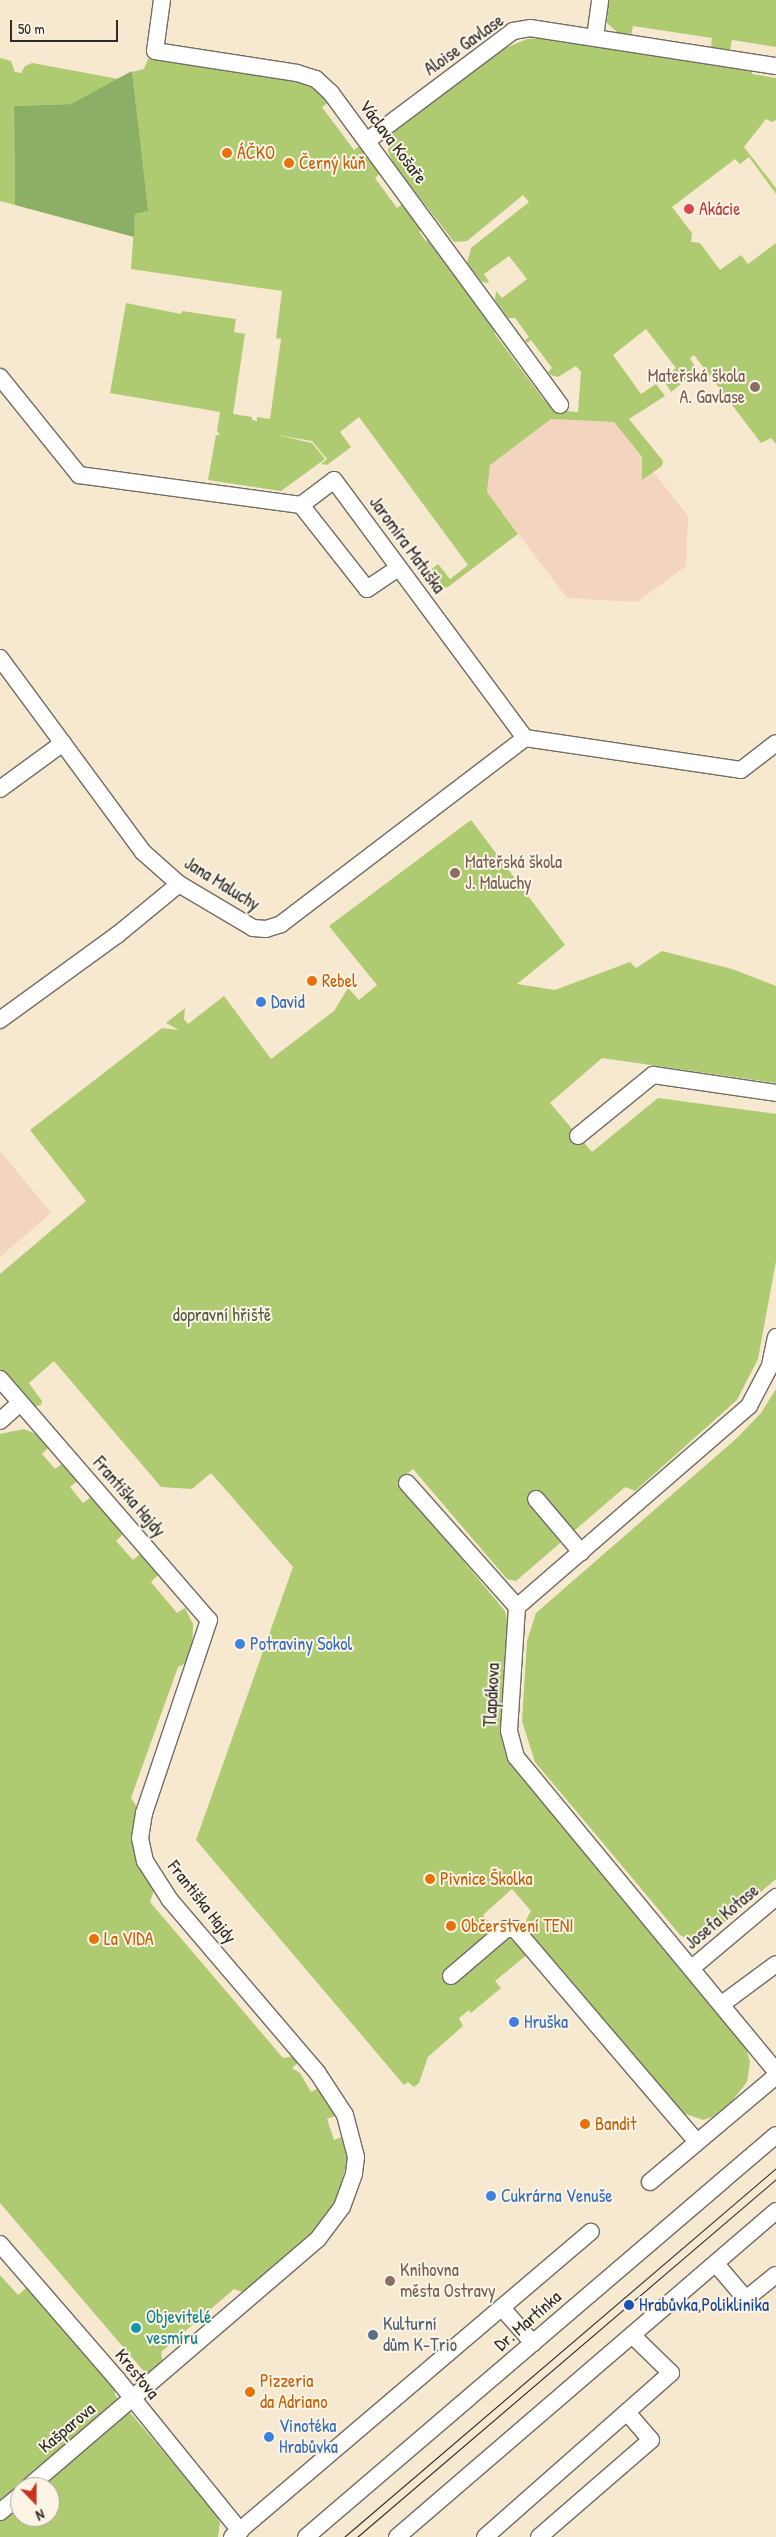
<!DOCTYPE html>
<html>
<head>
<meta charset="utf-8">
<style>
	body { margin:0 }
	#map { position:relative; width:776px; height:2537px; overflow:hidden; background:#f7e8d0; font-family:"Patrick Hand",sans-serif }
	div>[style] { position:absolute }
	.built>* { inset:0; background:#f3d4bf }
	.green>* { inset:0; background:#afcb72 }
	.forest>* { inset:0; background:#8baf64 }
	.roads { filter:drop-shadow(1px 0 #726d65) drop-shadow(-1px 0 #726d65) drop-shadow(0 1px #726d65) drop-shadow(0 -1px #726d65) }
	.minor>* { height:16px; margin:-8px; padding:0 8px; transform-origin:8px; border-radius:8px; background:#fff }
	.tram>* { height:1px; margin:-0.5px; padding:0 0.5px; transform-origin:0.5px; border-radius:0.5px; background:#2b2b2b }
	.dots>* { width:14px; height:14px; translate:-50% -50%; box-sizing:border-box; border:2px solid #fcf5e5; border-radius:50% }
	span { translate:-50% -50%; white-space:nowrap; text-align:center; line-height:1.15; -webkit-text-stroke:4px #fcf5e5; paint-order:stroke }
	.street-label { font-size:18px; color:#2b2b2b }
	.food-label { font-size:18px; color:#c56008 }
	.left { translate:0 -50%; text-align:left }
	.health-label { font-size:18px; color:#be3a42 }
	.education-label { font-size:18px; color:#785e54 }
	.right { translate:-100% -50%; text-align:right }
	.shop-label { font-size:18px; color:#366cbe }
	.park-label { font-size:18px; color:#535b40 }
	.transit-label { font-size:18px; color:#164399 }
	.culture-label { font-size:18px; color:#0d838f }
	.service-label { font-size:18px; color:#4e5e75 }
	.north { position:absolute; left:10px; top:2477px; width:50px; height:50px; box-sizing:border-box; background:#fcf5e5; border:1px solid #a8a49b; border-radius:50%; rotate:158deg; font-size:14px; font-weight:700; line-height:20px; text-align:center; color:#2b2b2b }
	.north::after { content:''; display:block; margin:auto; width:18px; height:22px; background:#c8321e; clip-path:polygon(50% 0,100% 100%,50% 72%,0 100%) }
	.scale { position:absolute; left:10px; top:20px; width:108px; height:22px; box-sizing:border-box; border:2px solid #2b2b2b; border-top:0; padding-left:6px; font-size:15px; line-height:18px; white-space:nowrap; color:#2b2b2b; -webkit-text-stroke:4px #fcf5e5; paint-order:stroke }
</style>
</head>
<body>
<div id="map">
	<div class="built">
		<div style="clip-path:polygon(551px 419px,614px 422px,688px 516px,686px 566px,637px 602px,567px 598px,487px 492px,490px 465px)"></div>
		<div style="clip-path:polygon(0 1151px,51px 1213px,0 1257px)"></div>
	</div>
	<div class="green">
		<div style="clip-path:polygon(608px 0,776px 0,776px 47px,732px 40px,730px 51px,711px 48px,712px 38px,633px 26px,631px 36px,619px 34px,607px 23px)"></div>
		<div style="clip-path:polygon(543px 38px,752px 69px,752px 74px,776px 78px,776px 120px,772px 122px,766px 119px,744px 147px,776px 188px,776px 194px,749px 157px,740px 164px,735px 159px,672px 207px,692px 233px,691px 242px,700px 243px,720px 270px,741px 255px,748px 264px,776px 243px,776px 444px,771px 438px,761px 443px,694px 355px,690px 358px,694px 365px,692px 375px,671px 392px,663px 379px,676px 368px,646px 329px,613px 355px,641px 394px,656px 384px,665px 396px,629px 419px,663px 461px,662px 466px,642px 480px,642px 457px,614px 422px,551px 419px,490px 465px,487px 492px,518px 534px,448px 587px,435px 590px,424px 575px,438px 564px,450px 579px,468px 565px,359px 417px,340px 432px,351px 447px,327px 465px,321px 464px,327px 459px,312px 441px,277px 435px,312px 443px,325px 459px,281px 491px,208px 480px,216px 435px,220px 435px,217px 431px,220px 412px,110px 393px,126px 303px,181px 314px,182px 311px,236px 319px,234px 332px,245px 334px,233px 414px,252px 417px,252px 420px,257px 421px,257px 417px,270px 419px,281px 339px,276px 338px,282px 291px,131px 269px,135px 214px,147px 211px,132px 72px,144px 69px,148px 59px,289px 79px,312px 86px,330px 101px,322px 107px,354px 150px,363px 143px,383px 171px,375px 178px,397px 208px,406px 201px,423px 229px,419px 232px,426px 241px,431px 238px,499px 329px,494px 333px,544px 400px,550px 396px,562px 411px,578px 412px,581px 372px,576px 366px,558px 377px,551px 375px,548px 372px,552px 368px,531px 340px,527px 343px,525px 340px,529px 337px,515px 318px,508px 318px,495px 300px,496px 291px,502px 298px,527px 279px,509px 256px,484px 274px,489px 282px,486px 283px,481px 281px,467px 263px,471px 248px,529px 202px,523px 195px,467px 241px,454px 242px,393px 163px,388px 151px,390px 139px,397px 128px,503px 49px,527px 39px)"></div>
		<div style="clip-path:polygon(0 58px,11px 61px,15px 72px,21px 73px,25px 66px,32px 63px,119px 79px,71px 104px,14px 106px,15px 205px,0 201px)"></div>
		<div style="clip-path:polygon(471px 820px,565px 945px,517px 984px,555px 990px,630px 962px,636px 968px,662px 951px,732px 969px,776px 986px,776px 1083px,602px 1058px,550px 1103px,592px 1152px,658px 1098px,776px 1114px,776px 1261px,758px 1359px,737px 1400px,635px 1491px,625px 1487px,516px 1581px,507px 1579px,413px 1469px,398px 1482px,505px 1611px,508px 1624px,502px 1723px,514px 1768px,745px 2044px,750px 2062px,747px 2082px,732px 2101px,712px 2117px,703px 2120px,683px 2113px,531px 1935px,526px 1920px,531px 1911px,512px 1889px,483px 1915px,502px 1936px,510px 1936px,529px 1953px,495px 1981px,501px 1988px,471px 2013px,469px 2010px,459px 2018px,463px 2026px,428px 2057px,419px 2083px,414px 2087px,408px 2082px,404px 2085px,196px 1840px,293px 1567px,211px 1473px,192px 1489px,161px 1487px,54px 1361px,29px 1383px,42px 1401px,41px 1405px,31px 1407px,0 1371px,0 1274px,86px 1201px,30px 1130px,162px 1028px,179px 1030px,166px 1023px,185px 1008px,184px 1019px,188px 1024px,224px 996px,271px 1059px,334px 1011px,348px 988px,359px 1000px,377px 985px,329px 926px)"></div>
		<div style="clip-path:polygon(776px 1389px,776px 1879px,705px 1939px,692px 1942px,680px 1935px,535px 1762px,522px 1721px,527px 1641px,536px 1613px,737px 1438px,761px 1413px)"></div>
		<div style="clip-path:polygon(24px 1429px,36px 1434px,49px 1447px,42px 1454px,55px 1469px,63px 1463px,78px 1481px,70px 1487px,83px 1503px,91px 1497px,123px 1534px,116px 1541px,133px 1560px,140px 1554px,158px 1575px,151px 1582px,177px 1613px,185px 1608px,193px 1624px,192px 1660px,178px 1667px,131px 1798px,139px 1810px,139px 1864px,154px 1890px,150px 1902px,283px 2058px,295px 2056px,300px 2061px,292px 2068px,300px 2073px,311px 2092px,320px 2087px,337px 2115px,327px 2119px,334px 2140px,344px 2136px,348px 2158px,337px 2199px,305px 2241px,245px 2293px,234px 2289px,161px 2352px,163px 2364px,147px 2375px,0 2203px,0 1434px)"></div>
		<div style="clip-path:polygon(evenodd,0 2275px,18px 2295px,30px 2285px,114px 2386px,115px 2395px,215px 2512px,220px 2523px,218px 2537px,0 2537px,0 2275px,20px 2487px,50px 2487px,50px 2517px,20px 2517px,20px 2487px)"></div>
	</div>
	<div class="forest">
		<div style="clip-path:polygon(132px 71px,148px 211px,135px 214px,134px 237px,15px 205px,14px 106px,71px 104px)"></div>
	</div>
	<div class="roads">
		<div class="minor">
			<div style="left:162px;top:0;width:51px;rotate:97.8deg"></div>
			<div style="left:155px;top:51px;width:144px;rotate:8.8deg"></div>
			<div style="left:297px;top:73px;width:20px;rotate:18deg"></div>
			<div style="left:316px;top:79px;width:21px;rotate:43deg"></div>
			<div style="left:331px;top:93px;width:387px;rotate:53.7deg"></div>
			<div style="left:595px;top:37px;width:37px;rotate:-82deg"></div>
			<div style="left:368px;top:140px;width:181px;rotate:-36.9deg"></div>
			<div style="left:513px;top:31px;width:17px;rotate:-10deg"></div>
			<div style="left:530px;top:28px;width:249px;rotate:8.8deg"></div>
			<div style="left:0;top:377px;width:126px;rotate:51.1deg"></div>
			<div style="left:79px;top:475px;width:224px;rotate:7.7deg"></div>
			<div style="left:301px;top:505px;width:41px;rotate:-37.1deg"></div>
			<div style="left:334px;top:480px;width:321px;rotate:53.5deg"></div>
			<div style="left:525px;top:738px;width:218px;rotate:8.4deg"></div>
			<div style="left:741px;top:770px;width:44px;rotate:-37.6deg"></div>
			<div style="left:301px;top:505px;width:107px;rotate:51.8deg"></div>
			<div style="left:367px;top:589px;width:37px;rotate:-34deg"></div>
			<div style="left:0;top:658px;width:241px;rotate:53.6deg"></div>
			<div style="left:143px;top:852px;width:48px;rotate:41.6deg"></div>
			<div style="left:179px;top:884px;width:86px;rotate:30.7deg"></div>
			<div style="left:253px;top:928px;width:13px;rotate:4deg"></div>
			<div style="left:266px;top:929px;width:16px;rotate:-18deg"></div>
			<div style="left:281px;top:924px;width:307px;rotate:-37.3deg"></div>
			<div style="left:0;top:789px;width:78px;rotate:-36.1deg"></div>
			<div style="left:0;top:1020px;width:145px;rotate:-36deg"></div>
			<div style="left:117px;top:935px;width:80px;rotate:-39.4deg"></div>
			<div style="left:578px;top:1136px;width:97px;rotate:-39.1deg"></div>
			<div style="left:653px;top:1075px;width:124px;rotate:8.3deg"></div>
			<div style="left:776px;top:1337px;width:30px;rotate:102deg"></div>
			<div style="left:770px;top:1366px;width:45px;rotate:117.7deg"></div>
			<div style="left:749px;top:1406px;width:307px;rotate:139.1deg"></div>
			<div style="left:517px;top:1607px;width:124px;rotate:93.7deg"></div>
			<div style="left:509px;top:1731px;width:27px;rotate:75deg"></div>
			<div style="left:516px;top:1757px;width:408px;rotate:50.4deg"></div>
			<div style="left:0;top:1379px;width:319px;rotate:49.1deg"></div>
			<div style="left:209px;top:1620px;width:204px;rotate:108.6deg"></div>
			<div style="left:144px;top:1813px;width:25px;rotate:99deg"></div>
			<div style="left:140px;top:1838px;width:24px;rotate:78deg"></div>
			<div style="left:145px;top:1861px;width:46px;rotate:57.3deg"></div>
			<div style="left:170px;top:1900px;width:226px;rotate:49.5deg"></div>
			<div style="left:317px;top:2072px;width:51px;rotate:56.9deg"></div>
			<div style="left:345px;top:2115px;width:43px;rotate:75.3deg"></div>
			<div style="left:356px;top:2157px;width:17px;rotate:97deg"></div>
			<div style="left:354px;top:2174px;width:35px;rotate:110deg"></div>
			<div style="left:342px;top:2207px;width:40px;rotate:127deg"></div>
			<div style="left:318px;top:2239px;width:381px;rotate:139.4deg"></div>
			<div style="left:0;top:1421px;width:27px;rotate:-42deg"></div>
			<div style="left:407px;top:1483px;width:166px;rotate:48.4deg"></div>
			<div style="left:536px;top:1499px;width:70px;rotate:49.7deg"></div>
			<div style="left:693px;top:1967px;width:109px;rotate:-40.1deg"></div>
			<div style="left:451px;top:1976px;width:72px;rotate:-40.5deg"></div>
			<div style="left:506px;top:1929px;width:9px"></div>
			<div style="left:515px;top:1929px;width:280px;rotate:49.5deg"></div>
			<div style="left:722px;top:2004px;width:67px;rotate:-36.5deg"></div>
			<div style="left:650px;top:2182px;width:165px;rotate:-40.1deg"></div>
			<div style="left:0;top:2244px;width:179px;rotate:49.1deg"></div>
			<div style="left:117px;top:2379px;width:196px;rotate:51deg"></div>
			<div style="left:716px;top:2264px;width:46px;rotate:49.4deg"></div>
			<div style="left:746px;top:2299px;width:38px;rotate:-39deg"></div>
			<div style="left:502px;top:2308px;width:47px;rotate:48.5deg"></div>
			<div style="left:0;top:2512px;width:26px;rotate:-40deg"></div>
			<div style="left:232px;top:2537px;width:471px;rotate:-40.4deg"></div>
			<div style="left:306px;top:2537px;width:618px;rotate:-40.54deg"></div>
			<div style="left:397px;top:2537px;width:500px;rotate:-40.7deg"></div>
			<div style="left:485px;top:2537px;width:248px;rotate:-41.4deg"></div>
			<div style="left:671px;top:2373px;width:53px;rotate:-135.8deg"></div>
			<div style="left:539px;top:2537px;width:148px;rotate:-40.9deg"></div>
			<div style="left:651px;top:2440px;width:37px;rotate:-131deg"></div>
		</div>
	</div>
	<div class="tram">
		<div style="left:344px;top:2537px;width:568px;rotate:-40.5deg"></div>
		<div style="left:357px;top:2537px;width:551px;rotate:-40.51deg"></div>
	</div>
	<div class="dots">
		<div style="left:227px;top:153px;background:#e8710a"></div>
		<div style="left:289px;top:163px;background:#e8710a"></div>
		<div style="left:689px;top:209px;background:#e0444e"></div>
		<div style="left:755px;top:387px;background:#8d6e63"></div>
		<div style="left:455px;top:873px;background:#8d6e63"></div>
		<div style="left:312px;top:981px;background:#e8710a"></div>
		<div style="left:261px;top:1002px;background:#3f7fe0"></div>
		<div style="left:240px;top:1644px;background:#3f7fe0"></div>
		<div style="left:430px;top:1879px;background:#e8710a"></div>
		<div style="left:451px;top:1926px;background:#e8710a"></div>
		<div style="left:94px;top:1939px;background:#e8710a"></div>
		<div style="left:514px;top:2022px;background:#3f7fe0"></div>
		<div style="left:585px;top:2124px;background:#e8710a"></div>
		<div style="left:491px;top:2196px;background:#3f7fe0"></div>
		<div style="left:390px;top:2281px;background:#8d6e63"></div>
		<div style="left:629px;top:2305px;background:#1a4fb4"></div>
		<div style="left:136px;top:2328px;background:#0f9aa8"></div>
		<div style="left:373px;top:2335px;background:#5c6f8a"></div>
		<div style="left:250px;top:2392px;background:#e8710a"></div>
		<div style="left:269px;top:2437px;background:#3f7fe0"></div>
	</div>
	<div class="street-label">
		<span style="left:464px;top:45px;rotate:-35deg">Aloise Gavlase</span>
		<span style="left:393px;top:142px;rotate:53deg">Václava Košaře</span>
		<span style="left:407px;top:545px;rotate:54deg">Jaromíra Matuška</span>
		<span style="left:222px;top:884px;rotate:32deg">Jana Maluchy</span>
		<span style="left:129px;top:1497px;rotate:49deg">Františka Hajdy</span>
		<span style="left:492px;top:1695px;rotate:-87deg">Tlapákova</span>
		<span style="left:202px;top:1902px;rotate:52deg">Františka Hajdy</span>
		<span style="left:722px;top:1917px;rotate:-40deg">Josefa Kotase</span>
		<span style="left:528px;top:2321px;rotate:-41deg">Dr. Martínka</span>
		<span style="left:137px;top:2374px;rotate:51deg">Krestova</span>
		<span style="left:67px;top:2428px;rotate:-40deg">Kašparova</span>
	</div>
	<div class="food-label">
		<span class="left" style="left:237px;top:153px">ÁČKO</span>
		<span class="left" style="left:299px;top:163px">Černý kůň</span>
		<span class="left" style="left:322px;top:981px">Rebel</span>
		<span class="left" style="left:440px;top:1879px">Pivnice Školka</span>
		<span class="left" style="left:461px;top:1926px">Občerstvení TENI</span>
		<span class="left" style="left:104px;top:1939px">La VIDA</span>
		<span class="left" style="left:595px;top:2124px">Bandit</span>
		<span class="left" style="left:260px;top:2392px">Pizzeria<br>da Adriano</span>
	</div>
	<div class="health-label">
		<span class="left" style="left:699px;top:209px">Akácie</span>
	</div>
	<div class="education-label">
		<span class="right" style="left:745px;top:387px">Mateřská škola<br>A. Gavlase</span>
		<span class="left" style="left:465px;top:873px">Mateřská škola<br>J. Maluchy</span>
		<span class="left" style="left:400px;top:2281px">Knihovna<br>města Ostravy</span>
	</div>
	<div class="shop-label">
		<span class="left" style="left:271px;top:1002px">David</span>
		<span class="left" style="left:250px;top:1644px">Potraviny Sokol</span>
		<span class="left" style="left:524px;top:2022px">Hruška</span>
		<span class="left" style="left:501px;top:2196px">Cukrárna Venuše</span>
		<span class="left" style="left:279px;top:2437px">Vinotéka<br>Hrabůvka</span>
	</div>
	<div class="park-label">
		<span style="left:222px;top:1315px">dopravní hřiště</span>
	</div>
	<div class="transit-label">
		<span class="left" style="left:639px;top:2305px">Hrabůvka,Poliklinika</span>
	</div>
	<div class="culture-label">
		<span class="left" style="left:146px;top:2328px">Objevitelé<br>vesmíru</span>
	</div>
	<div class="service-label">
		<span class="left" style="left:383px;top:2335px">Kulturní<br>dům K-Trio</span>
	</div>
	<div class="north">N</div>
	<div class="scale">50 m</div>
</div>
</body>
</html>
